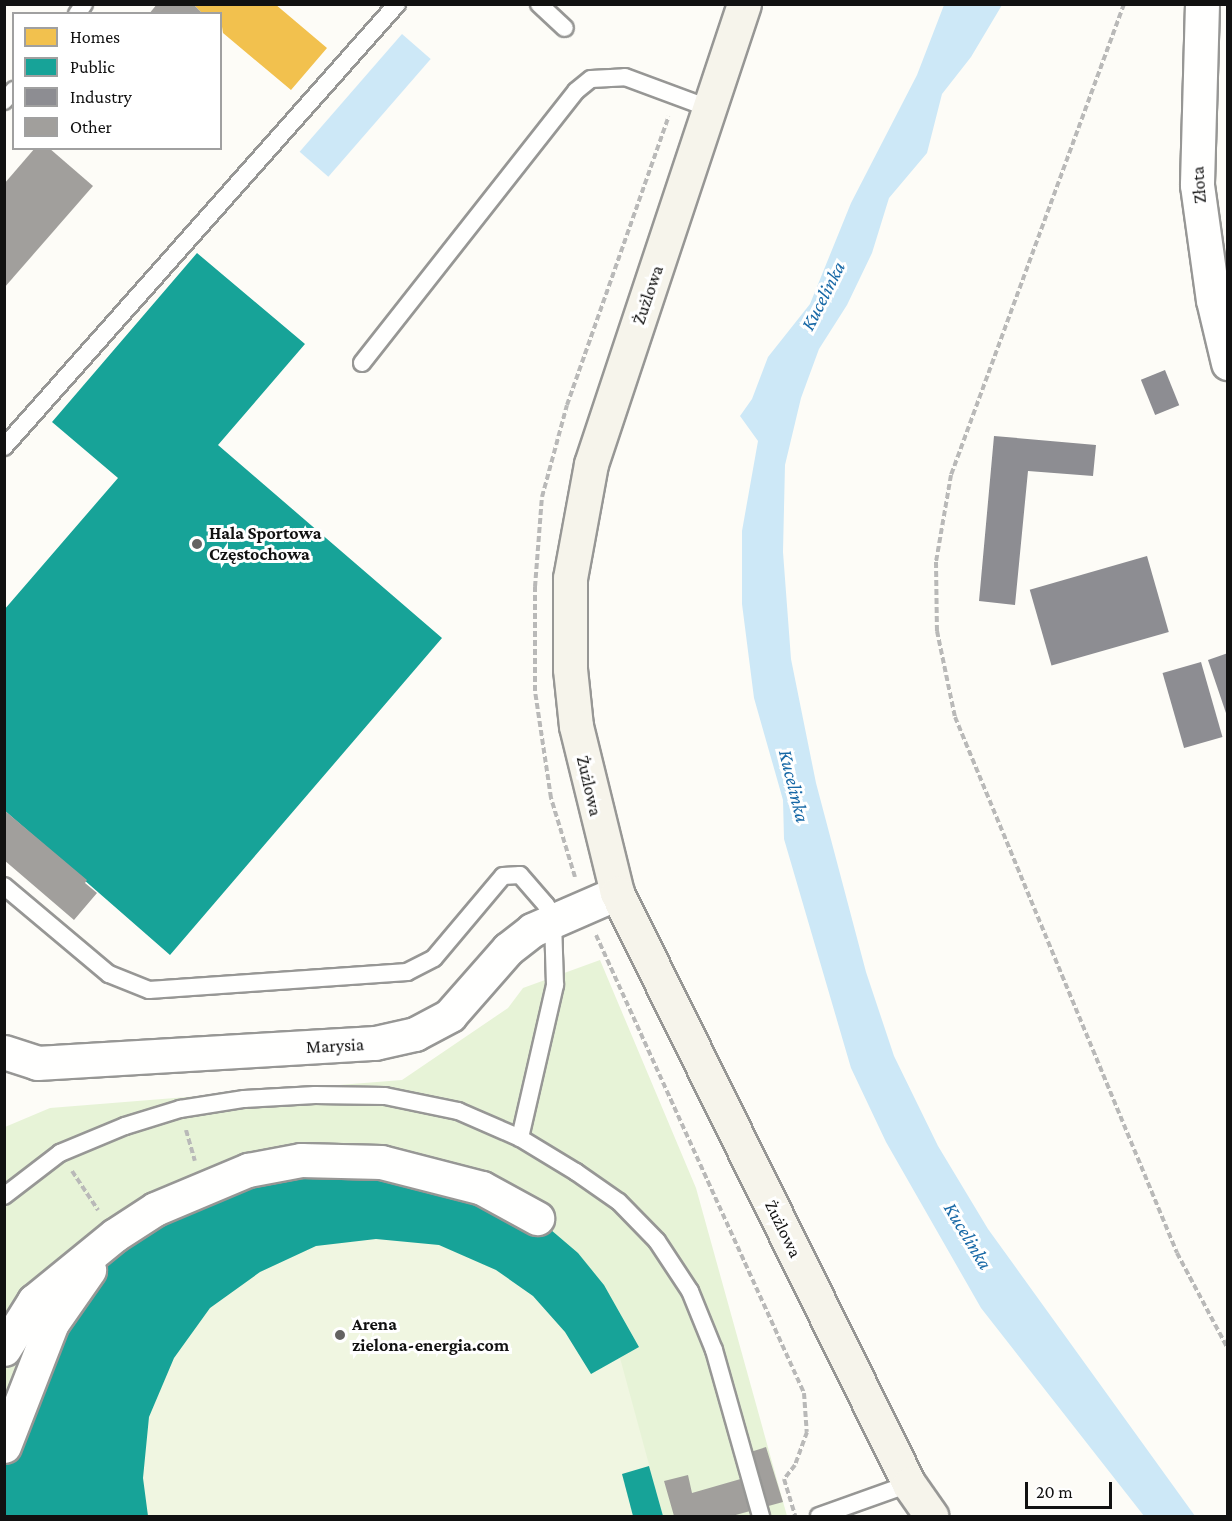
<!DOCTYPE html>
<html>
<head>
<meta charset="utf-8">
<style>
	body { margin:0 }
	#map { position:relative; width:1232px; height:1521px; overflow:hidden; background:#fdfcf7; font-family:"Crimson Pro",serif }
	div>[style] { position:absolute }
	.green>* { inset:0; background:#e7f3d7 }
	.pitch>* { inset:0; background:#f0f6e1 }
	.water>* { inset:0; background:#cde8f7; transform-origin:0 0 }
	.homes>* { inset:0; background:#f2c14e }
	.public>* { inset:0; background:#17a398 }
	.industry>* { inset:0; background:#8d8d92; transform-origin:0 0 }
	.building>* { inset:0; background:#a19f9c }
	.path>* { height:4px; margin-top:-2px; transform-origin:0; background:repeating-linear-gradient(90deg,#b9b9b8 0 6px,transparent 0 9px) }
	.roads { filter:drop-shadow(2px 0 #979795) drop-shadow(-2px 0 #979795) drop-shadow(0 2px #979795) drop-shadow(0 -2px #979795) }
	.lane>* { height:16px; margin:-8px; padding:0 8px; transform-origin:8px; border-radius:8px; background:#fffffe }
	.street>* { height:33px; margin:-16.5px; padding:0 16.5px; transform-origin:16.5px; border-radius:16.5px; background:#fffffe }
	.secondary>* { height:33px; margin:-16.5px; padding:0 16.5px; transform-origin:16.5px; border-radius:16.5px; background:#f6f4eb }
	.dots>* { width:16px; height:16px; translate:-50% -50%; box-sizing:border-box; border:3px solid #fff; border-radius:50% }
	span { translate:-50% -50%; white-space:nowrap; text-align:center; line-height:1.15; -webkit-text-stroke:6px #fff; paint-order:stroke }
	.street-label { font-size:18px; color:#111 }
	.poi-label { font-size:18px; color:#111; font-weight:700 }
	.left { translate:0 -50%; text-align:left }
	.water-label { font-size:20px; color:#1768a6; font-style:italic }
	.frame { position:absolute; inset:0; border:6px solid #111; pointer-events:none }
	.legend { position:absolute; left:12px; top:12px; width:210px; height:138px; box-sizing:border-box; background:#fff; border:2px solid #a0a0a0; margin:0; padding:8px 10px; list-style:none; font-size:18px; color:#111 }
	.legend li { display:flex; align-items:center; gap:12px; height:30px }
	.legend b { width:30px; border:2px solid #a0a0a0 }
	.scale { position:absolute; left:1025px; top:1482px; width:87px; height:27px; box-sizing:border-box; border:3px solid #111; border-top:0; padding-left:8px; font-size:18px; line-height:21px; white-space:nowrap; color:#111; -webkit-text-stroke:4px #fff; paint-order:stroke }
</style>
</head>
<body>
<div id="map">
	<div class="green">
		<div style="clip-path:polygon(600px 960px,696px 1188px,787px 1516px,5px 1516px,5px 1127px,50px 1108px,402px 1080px,508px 1008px,523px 988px)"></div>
	</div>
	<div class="pitch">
		<div style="clip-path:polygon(155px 1209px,578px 1253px,604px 1285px,639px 1347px,620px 1358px,663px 1516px,5px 1516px,5px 1446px)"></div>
	</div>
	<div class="water">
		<div style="clip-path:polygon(944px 5px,1002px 5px,971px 57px,942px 94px,927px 153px,889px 198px,872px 253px,847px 305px,819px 349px,801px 398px,785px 465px,783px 552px,791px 659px,816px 783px,866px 972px,894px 1056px,938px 1146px,988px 1229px,1195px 1516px,1144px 1516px,981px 1308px,886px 1142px,851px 1068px,784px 839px,783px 800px,754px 698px,742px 604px,742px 531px,758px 441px,740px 416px,752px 399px,768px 357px,810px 304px,851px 203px,917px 75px)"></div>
		<div style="left:402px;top:34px;width:38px;height:156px;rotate:41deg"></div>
	</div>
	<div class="homes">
		<div style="clip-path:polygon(193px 4px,275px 4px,327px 48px,291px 90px,223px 33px,220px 14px,203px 14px)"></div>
	</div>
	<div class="public">
		<div style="clip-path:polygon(197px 253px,305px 344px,218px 445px,442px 638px,170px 955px,4px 810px,4px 610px,118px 478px,52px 422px)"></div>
		<div style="clip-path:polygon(339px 1158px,537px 1218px,578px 1253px,604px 1285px,639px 1347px,591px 1374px,565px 1332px,533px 1296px,496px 1270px,439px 1245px,376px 1239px,316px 1246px,260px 1272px,210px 1308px,174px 1358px,149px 1417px,143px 1478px,148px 1516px,4px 1516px,4px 1446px,75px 1288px,155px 1209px)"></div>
		<div style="clip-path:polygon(649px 1466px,663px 1516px,633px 1516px,622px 1474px)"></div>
	</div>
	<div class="industry">
		<div style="left:1165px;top:370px;width:38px;height:26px;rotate:68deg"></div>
		<div style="clip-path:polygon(994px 436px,1096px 445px,1093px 476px,1028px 471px,1015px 605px,979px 601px)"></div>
		<div style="left:1147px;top:556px;width:79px;height:122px;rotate:74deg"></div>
		<div style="clip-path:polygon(1228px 653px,1228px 716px,1227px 716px,1208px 660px)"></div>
		<div style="left:1201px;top:662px;width:78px;height:40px;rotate:74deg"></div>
	</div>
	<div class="building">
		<div style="clip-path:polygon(157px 4px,193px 4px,203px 14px,149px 14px)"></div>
		<div style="clip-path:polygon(35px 148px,49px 148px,93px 186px,4px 288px,4px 184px)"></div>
		<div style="clip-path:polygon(4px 810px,87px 880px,85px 883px,97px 893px,74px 920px,4px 860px)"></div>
		<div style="clip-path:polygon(766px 1447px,783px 1502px,732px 1516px,674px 1516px,664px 1481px,688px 1475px,692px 1493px,751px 1476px,744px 1454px)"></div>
	</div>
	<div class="path">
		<div style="left:1124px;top:4px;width:502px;rotate:110.17deg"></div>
		<div style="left:951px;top:475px;width:88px;rotate:99.8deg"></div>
		<div style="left:936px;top:562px;width:69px;rotate:89.2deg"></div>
		<div style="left:937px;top:631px;width:88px;rotate:78.2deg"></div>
		<div style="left:955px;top:717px;width:580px;rotate:67.5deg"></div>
		<div style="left:1177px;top:1253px;width:109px;rotate:62deg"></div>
		<div style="left:575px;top:877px;width:83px;rotate:-106.9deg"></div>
		<div style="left:551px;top:798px;width:108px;rotate:-98.5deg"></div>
		<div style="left:535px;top:691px;width:104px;rotate:-90deg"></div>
		<div style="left:535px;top:587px;width:90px;rotate:-85.6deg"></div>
		<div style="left:542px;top:497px;width:95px;rotate:-74.8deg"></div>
		<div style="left:567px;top:405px;width:306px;rotate:-70.6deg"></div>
		<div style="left:596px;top:935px;width:503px;rotate:65.57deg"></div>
		<div style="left:804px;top:1393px;width:39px;rotate:86deg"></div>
		<div style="left:807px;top:1432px;width:35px;rotate:110deg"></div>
		<div style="left:795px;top:1465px;width:18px;rotate:128deg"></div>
		<div style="left:784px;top:1479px;width:39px;rotate:73deg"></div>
		<div style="left:186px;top:1130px;width:32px;rotate:74deg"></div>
		<div style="left:72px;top:1171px;width:47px;rotate:56.3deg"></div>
	</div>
	<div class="roads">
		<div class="lane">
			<div style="left:539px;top:4px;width:35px;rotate:43deg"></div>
			<div style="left:77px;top:14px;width:12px;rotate:-55deg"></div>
			<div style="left:4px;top:101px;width:15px;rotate:-48deg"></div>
			<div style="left:362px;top:363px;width:346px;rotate:-51.8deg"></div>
			<div style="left:576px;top:91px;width:19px;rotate:-39deg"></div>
			<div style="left:591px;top:79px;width:34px;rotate:-3deg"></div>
			<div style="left:625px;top:77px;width:92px;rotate:20.4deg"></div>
			<div style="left:4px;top:447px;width:592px;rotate:-48.42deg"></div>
			<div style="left:4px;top:886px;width:137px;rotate:40deg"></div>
			<div style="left:109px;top:974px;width:43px;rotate:21.8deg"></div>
			<div style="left:149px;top:990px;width:259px;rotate:-4deg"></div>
			<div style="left:407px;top:972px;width:30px;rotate:-27deg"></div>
			<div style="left:434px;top:958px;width:107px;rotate:-49.9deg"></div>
			<div style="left:503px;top:876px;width:17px;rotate:-3deg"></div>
			<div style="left:520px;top:875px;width:40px;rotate:49deg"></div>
			<div style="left:546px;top:905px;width:17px;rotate:66deg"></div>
			<div style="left:553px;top:921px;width:64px;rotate:88.2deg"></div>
			<div style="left:555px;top:985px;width:157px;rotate:102.9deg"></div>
			<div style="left:4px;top:1196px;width:71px;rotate:-37.5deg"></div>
			<div style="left:60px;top:1153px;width:70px;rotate:-22.6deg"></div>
			<div style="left:125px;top:1126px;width:58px;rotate:-17.2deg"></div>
			<div style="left:180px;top:1109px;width:65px;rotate:-8.9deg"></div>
			<div style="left:244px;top:1099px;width:71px;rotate:-3.2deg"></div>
			<div style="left:315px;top:1095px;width:70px;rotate:0.8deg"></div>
			<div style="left:385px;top:1096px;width:75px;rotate:11.6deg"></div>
			<div style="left:458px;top:1111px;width:68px;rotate:23.5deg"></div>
			<div style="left:520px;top:1138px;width:66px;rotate:31.3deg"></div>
			<div style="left:576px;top:1172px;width:52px;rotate:34.9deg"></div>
			<div style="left:619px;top:1202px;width:54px;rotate:45.7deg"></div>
			<div style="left:657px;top:1241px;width:60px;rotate:56.6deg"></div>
			<div style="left:690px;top:1291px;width:64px;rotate:67.9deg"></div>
			<div style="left:714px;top:1350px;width:173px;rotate:74.2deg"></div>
			<div style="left:819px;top:1516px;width:96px;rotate:-19.6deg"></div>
		</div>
		<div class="street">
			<div style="left:1202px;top:4px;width:181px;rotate:91.6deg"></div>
			<div style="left:1197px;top:185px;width:116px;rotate:82.1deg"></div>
			<div style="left:1213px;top:300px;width:65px;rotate:76.6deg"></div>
			<div style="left:4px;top:1052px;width:35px;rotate:18deg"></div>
			<div style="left:37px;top:1063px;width:339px;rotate:-3.4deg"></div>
			<div style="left:375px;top:1043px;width:41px;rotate:-12.7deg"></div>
			<div style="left:415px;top:1034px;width:40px;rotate:-28deg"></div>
			<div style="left:450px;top:1015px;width:88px;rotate:-48.7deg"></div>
			<div style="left:508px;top:949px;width:31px;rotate:-38deg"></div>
			<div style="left:532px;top:930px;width:93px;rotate:-23.5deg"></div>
			<div style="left:4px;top:1349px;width:57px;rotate:-58deg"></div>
			<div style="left:34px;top:1301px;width:104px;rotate:-39.2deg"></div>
			<div style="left:115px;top:1235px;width:48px;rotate:-33deg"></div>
			<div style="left:155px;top:1209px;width:101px;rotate:-22.8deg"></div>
			<div style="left:248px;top:1170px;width:54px;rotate:-10.7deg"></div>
			<div style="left:301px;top:1160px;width:80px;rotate:1.4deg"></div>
			<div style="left:381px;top:1162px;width:104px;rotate:14.4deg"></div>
			<div style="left:482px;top:1188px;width:63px;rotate:28.6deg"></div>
			<div style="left:4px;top:1446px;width:132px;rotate:-68.7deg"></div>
			<div style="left:52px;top:1323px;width:65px;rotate:-55.1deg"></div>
		</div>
		<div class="secondary">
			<div style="left:744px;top:4px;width:485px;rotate:108.4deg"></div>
			<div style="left:591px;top:464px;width:116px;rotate:100.4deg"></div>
			<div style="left:570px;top:578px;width:91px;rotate:90deg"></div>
			<div style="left:570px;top:669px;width:57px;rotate:84deg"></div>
			<div style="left:576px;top:726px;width:172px;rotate:76.2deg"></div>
			<div style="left:617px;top:893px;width:659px;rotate:63.71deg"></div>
			<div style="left:909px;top:1484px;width:39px;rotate:55deg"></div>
		</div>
	</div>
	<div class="dots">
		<div style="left:197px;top:544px;background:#646362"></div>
		<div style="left:340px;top:1335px;background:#646362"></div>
	</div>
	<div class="street-label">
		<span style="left:1199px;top:185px;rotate:-94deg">Złota</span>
		<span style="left:648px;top:295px;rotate:-71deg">Żużlowa</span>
		<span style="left:589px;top:786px;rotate:77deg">Żużlowa</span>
		<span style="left:335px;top:1046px;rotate:-3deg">Marysia</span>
		<span style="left:783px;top:1229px;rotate:64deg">Żużlowa</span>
	</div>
	<div class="poi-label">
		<span class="left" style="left:209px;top:544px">Hala Sportowa<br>Częstochowa</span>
		<span class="left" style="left:352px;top:1335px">Arena<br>zielona-energia.com</span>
	</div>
	<div class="water-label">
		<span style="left:823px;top:296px;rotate:-63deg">Kucelinka</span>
		<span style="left:794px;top:786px;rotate:76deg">Kucelinka</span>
		<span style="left:968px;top:1236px;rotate:59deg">Kucelinka</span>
	</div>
	<div class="frame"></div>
	<ul class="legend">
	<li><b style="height:16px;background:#f2c14e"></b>Homes</li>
	<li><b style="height:16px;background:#17a398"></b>Public</li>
	<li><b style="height:16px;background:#8d8d92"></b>Industry</li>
	<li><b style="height:16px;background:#a19f9c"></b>Other</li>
	</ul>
	<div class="scale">20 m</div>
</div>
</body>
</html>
